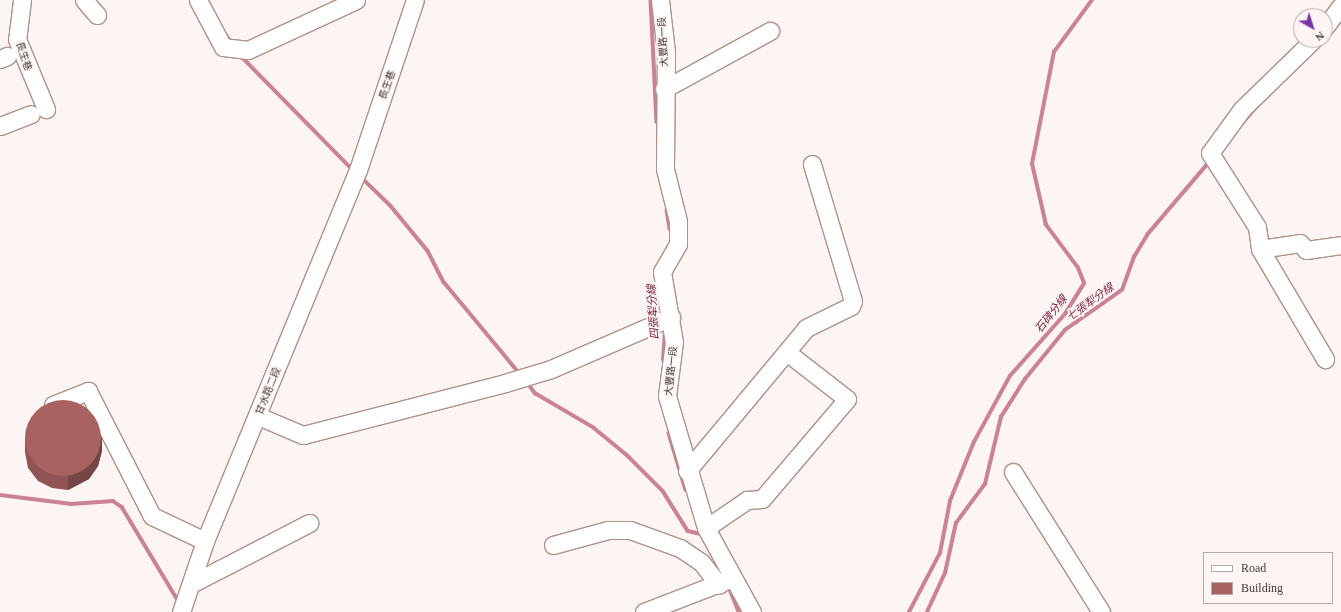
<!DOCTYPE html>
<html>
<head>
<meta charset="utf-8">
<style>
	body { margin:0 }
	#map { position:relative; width:1341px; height:612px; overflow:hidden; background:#fcf5f3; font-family:"Times New Roman","Noto Sans TC",serif }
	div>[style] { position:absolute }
	.stream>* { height:3.5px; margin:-1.75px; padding:0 1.75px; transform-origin:1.75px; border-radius:1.75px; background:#ca8294 }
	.roads { filter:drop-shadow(1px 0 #ad9289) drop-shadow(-1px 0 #ad9289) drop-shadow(0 1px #ad9289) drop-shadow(0 -1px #ad9289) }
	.minor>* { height:17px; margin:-8.5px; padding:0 8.5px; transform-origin:8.5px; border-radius:8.5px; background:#fff }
	.wall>* { inset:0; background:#915454 }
	.shaded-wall>* { inset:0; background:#764545 }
	.building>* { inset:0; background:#a96262 }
	.round { border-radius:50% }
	span { translate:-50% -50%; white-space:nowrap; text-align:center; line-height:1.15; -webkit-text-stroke:4px #fcf5f3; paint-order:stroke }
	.street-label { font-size:10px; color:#453a36 }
	.water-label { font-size:11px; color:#7c2543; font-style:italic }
	.legend { position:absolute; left:1203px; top:552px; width:130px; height:52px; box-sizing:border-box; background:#fcf5f3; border:1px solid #b3aaa7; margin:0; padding:5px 7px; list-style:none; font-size:12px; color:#453a36 }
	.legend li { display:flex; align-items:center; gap:8px; height:20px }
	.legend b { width:20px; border:1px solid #b3aaa7 }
	.north { position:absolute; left:1293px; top:8px; width:40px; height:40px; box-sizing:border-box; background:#fcf5f3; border:1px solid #b3aaa7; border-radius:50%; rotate:141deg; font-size:11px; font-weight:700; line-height:16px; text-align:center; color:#453a36 }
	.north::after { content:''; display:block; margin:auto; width:14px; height:18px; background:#7a34a8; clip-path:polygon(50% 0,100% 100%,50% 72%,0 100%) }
</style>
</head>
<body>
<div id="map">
	<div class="stream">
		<div style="left:651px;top:0;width:122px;rotate:87.2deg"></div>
		<div style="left:222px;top:29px;width:16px;rotate:55deg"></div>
		<div style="left:240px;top:55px;width:160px;rotate:45.5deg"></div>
		<div style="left:1239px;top:127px;width:29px;rotate:-49deg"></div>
		<div style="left:361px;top:177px;width:42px;rotate:44deg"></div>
		<div style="left:391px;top:206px;width:58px;rotate:50.6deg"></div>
		<div style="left:428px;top:251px;width:35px;rotate:63deg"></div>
		<div style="left:444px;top:282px;width:119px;rotate:50.4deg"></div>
		<div style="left:667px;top:210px;width:19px;rotate:81deg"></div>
		<div style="left:663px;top:360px;width:26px;rotate:-86deg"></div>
		<div style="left:527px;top:382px;width:14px;rotate:54deg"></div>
		<div style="left:535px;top:393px;width:67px;rotate:30.4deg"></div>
		<div style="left:593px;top:427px;width:44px;rotate:39.5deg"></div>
		<div style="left:627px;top:455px;width:51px;rotate:45deg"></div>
		<div style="left:663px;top:491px;width:47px;rotate:58deg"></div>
		<div style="left:688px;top:531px;width:13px;rotate:13deg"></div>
		<div style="left:669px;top:433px;width:59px;rotate:73.4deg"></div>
		<div style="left:0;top:495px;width:72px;rotate:7.2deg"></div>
		<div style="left:71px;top:504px;width:42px;rotate:-4.1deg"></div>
		<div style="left:113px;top:501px;width:11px;rotate:34deg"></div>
		<div style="left:122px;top:507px;width:111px;rotate:59deg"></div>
		<div style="left:729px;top:587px;width:27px;rotate:68deg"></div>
		<div style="left:909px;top:612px;width:67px;rotate:-62.3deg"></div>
		<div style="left:940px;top:553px;width:53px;rotate:-79.1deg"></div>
		<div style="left:950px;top:501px;width:64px;rotate:-67.9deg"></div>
		<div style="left:974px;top:442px;width:75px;rotate:-61.4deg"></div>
		<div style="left:1010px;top:376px;width:83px;rotate:-48.4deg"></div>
		<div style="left:1065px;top:314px;width:36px;rotate:-58deg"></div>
		<div style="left:1084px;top:283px;width:16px;rotate:-112deg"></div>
		<div style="left:1078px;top:268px;width:54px;rotate:-126.7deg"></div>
		<div style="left:1046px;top:225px;width:63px;rotate:-102.9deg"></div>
		<div style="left:1032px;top:164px;width:114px;rotate:-78.9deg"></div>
		<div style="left:1054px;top:52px;width:64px;rotate:-53.8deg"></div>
		<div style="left:927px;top:612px;width:43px;rotate:-65.2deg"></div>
		<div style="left:945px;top:573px;width:51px;rotate:-77.6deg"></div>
		<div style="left:956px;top:523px;width:49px;rotate:-53.4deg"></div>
		<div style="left:985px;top:484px;width:69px;rotate:-76.6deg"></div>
		<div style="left:1001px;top:417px;width:45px;rotate:-57.7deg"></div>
		<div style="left:1025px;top:379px;width:63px;rotate:-50.8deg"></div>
		<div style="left:1065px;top:330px;width:70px;rotate:-35.1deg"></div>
		<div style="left:1122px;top:290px;width:35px;rotate:-70deg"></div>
		<div style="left:1134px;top:257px;width:26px;rotate:-59deg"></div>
		<div style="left:1147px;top:235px;width:97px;rotate:-49.6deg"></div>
	</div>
	<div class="roads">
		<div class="minor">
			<div style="left:22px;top:0;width:39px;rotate:97deg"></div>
			<div style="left:17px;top:39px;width:76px;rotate:67.5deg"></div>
			<div style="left:84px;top:0;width:20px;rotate:49deg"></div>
			<div style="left:198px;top:0;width:53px;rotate:62deg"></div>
			<div style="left:223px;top:47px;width:25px;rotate:7deg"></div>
			<div style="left:248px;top:50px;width:119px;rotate:-24.8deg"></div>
			<div style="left:660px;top:0;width:52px;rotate:83.4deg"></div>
			<div style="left:666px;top:52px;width:117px;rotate:90.5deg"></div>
			<div style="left:665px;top:169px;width:54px;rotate:76deg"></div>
			<div style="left:678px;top:221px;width:23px;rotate:90deg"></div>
			<div style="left:678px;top:244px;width:32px;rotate:120deg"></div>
			<div style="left:662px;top:272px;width:71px;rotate:80.3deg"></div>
			<div style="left:674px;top:342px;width:54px;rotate:97.4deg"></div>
			<div style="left:667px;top:396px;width:138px;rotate:73.5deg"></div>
			<div style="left:706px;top:528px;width:96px;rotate:61.3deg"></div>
			<div style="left:1325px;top:27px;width:26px;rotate:-53deg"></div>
			<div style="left:1313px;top:40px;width:99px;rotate:135.8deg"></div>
			<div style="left:1242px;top:109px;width:54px;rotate:126deg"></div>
			<div style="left:1210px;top:153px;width:88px;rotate:57.6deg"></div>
			<div style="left:1257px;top:227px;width:22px;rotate:82deg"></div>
			<div style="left:1260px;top:249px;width:128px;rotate:59.4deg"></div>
			<div style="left:0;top:59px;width:8px;rotate:-23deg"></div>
			<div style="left:664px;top:89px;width:121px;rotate:-28.7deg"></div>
			<div style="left:0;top:126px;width:33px;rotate:-21deg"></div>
			<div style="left:1260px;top:249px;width:40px;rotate:-8.5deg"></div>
			<div style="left:1300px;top:243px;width:9px;rotate:49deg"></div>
			<div style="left:1306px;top:250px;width:35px;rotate:-8deg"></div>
			<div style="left:53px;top:405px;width:38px;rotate:-22deg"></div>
			<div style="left:88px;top:391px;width:140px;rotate:62.9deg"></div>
			<div style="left:152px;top:516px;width:59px;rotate:25.3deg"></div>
			<div style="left:258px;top:416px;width:49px;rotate:22.9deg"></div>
			<div style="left:303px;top:435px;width:209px;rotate:-14.4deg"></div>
			<div style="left:505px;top:383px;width:48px;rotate:-16.9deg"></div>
			<div style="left:551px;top:369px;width:131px;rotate:-23.4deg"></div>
			<div style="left:687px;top:471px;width:186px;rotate:-50.2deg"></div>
			<div style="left:806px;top:328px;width:50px;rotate:-26.1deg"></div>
			<div style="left:851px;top:306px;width:5px;rotate:-68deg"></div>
			<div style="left:853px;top:301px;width:143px;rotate:-106.7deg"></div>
			<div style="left:1013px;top:472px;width:165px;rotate:57.8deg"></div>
			<div style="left:706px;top:528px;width:50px;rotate:-34.3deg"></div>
			<div style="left:747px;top:500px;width:15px;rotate:-4deg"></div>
			<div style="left:762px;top:499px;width:131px;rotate:-49.6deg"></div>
			<div style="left:847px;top:399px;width:75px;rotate:-142.1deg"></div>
			<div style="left:553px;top:545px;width:57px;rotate:-15.3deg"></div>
			<div style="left:608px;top:530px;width:22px"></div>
			<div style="left:630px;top:530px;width:53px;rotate:19.8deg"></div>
			<div style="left:680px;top:548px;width:25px;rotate:34deg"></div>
			<div style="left:701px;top:562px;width:29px;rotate:52deg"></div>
			<div style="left:193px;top:583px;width:131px;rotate:-27.3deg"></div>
			<div style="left:181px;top:612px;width:75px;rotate:-71.3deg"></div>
			<div style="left:205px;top:541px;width:401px;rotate:-67.6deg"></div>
			<div style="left:358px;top:170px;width:179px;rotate:-71.5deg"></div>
			<div style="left:644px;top:612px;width:89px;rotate:-21.1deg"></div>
		</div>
	</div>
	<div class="wall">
		<div style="clip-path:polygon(25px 439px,102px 451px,98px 466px,89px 479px,68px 490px,52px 488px,38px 481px,28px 468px,25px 452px)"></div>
	</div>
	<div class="shaded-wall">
		<div style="clip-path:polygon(102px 437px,102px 451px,98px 466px,89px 479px,68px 490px,68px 476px)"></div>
	</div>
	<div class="building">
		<div class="round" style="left:25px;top:400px;width:76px;height:76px"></div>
	</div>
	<div class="street-label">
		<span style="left:663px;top:42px;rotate:-93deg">大豐路一段</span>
		<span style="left:24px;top:56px;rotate:71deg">長生巷</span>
		<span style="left:387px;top:85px;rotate:-71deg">長生巷</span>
		<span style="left:671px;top:371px;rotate:-84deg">大豐路一段</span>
		<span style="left:268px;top:391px;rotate:-68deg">甘水路二段</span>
	</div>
	<div class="water-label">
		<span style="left:1090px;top:302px;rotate:-36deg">七張犁分線</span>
		<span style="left:653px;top:312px;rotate:-94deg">四張犁分線</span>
		<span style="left:1051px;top:314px;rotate:-52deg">石碑分線</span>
	</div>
	<ul class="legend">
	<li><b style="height:5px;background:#fff"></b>Road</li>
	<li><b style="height:11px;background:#a96262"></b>Building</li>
	</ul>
	<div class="north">N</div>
</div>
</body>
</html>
